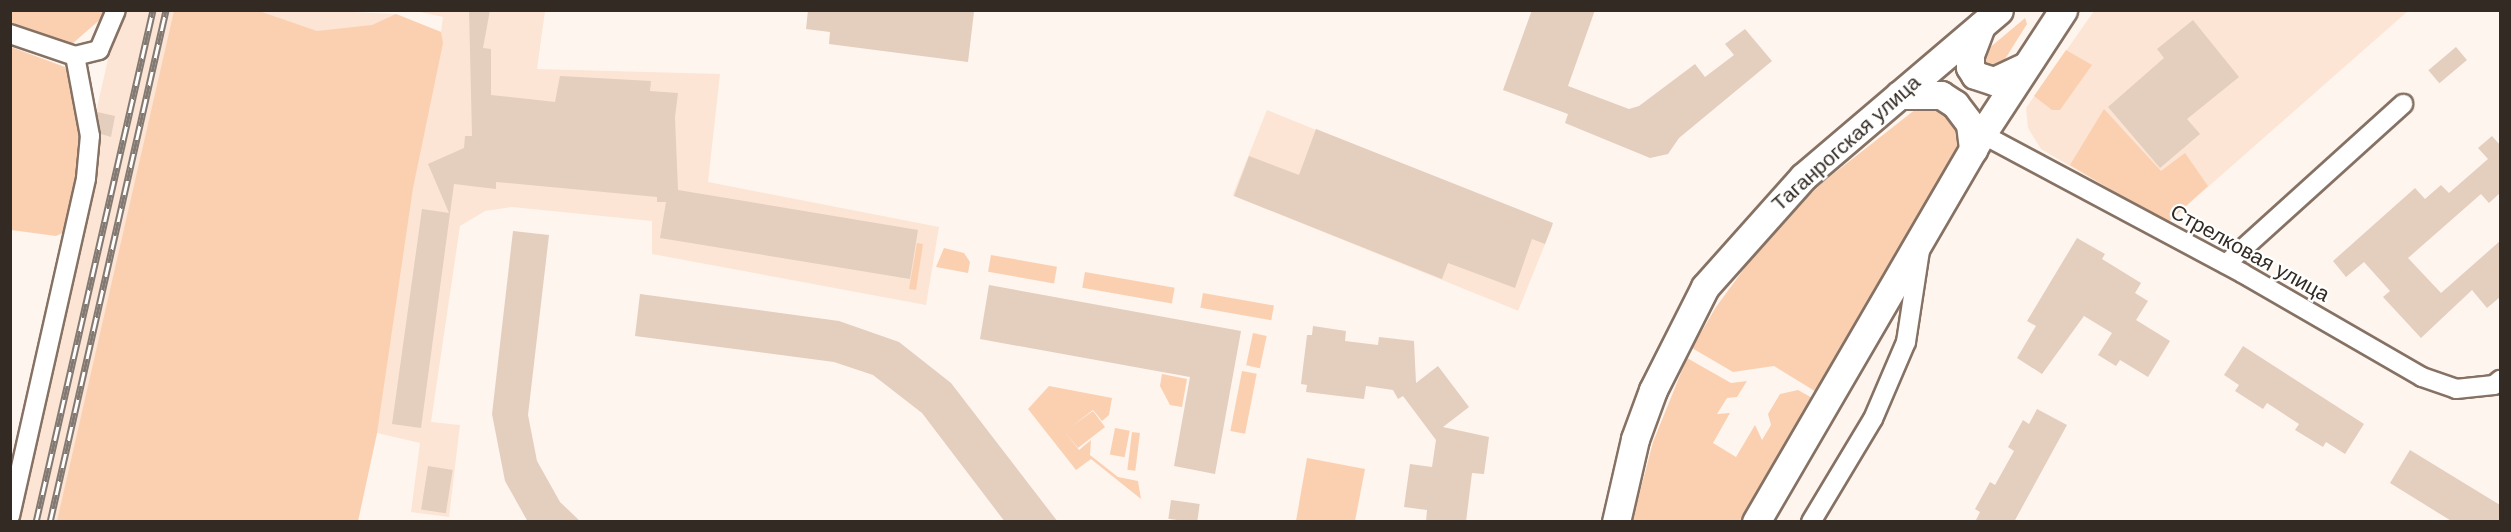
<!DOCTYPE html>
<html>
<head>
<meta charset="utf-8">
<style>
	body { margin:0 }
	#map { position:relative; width:2511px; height:532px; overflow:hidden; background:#fef5ee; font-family:"DM Sans",sans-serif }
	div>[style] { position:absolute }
	.built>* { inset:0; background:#fce5d4; transform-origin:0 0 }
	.green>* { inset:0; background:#fad0b1; transform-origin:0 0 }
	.building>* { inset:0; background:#e4cebe; transform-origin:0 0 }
	.roads { filter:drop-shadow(2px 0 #867264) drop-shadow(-2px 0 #867264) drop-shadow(0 2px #867264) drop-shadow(0 -2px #867264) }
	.minor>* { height:18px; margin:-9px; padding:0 9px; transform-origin:9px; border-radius:9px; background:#fff }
	.primary>* { height:27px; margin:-13.5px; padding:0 13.5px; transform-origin:13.5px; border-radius:13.5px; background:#fff }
	.rail>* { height:7px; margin-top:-3.5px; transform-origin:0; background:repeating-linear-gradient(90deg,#fff 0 14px,#817972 0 28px); box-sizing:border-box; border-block:2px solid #817972 }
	span { translate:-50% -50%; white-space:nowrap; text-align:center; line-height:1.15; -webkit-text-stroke:4.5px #fff; paint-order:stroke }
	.street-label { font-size:21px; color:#322a23 }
	.frame { position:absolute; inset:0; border:12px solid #322a23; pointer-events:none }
</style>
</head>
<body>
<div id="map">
	<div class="built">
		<div style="clip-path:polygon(313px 10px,396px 14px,441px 32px,443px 17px,416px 11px,545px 11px,537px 69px,720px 74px,708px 182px,939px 227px,926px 305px,652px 254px,652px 221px,512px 207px,485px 211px,460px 226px,431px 422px,460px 425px,449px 517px,411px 512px,420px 443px,377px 433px,358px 521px,11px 522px,11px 486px,119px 11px)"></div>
		<div style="clip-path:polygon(2094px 11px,2408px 11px,2167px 223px,2041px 149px,2028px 128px,2026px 108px)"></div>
		<div style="left:1267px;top:110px;width:308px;height:92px;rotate:22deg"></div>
	</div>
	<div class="green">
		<div style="clip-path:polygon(11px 11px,105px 11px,103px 17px,72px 44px,11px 26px)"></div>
		<div style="clip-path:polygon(174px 11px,259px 11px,317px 31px,372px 25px,396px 14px,441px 32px,443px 43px,413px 188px,377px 433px,358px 521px,57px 521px)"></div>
		<div style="clip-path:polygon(2025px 18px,2027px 24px,2000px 67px,1992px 71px,1983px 65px,1981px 55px)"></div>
		<div style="clip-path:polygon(11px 47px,65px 67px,73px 78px,90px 136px,69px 230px,56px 236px,11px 230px)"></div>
		<div style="clip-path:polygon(2066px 50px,2092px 65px,2060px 110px,2052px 110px,2034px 96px)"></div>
		<div style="clip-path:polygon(1937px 103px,1966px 135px,1818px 393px,1774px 366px,1733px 372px,1692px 348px,1716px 307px,1771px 232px,1823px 182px,1921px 105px)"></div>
		<div style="clip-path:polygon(2104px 109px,2161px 171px,2185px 153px,2208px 186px,2167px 223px,2070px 165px)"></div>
		<div style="clip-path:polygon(917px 243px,923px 244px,916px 290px,909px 289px)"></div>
		<div style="clip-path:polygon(944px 248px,964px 253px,970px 262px,968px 273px,936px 267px)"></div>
		<div style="left:991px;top:255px;width:67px;height:17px;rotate:10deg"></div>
		<div style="left:1085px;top:272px;width:91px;height:16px;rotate:10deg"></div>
		<div style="left:1203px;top:293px;width:72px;height:15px;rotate:10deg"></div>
		<div style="left:1253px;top:333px;width:14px;height:33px;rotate:12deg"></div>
		<div style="clip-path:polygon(1687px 358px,1731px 383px,1747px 381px,1737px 397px,1727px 398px,1717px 414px,1730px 413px,1713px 443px,1736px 457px,1755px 425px,1762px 440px,1771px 425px,1768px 414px,1780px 394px,1798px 390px,1814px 399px,1741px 521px,1632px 522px,1653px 442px)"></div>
		<div style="left:1242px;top:371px;width:15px;height:61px;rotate:11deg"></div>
		<div style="clip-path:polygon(1162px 374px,1187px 379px,1182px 407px,1170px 405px,1160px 386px)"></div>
		<div style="clip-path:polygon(1049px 386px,1112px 398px,1109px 415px,1102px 421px,1093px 410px,1072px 426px,1093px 411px,1105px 427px,1078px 448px,1065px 432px,1079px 450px,1091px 440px,1090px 455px,1118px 477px,1138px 481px,1141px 499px,1091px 459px,1076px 470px,1028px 409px)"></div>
		<div style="left:1115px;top:428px;width:15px;height:27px;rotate:11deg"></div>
		<div style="left:1132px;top:432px;width:8px;height:38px;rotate:7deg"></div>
		<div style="clip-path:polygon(1307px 458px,1365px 469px,1355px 521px,1296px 521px)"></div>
	</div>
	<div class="building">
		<div style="clip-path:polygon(469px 10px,490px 10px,483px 48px,491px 49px,491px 95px,555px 102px,560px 76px,651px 81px,650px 91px,678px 93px,675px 117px,678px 190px,918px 230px,910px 279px,660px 238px,666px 202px,657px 202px,657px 197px,496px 182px,496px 189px,454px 184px,421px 428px,392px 424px,422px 209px,449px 213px,428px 164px,464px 148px,465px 136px,472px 136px)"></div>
		<div style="clip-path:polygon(808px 10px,974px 12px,968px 62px,829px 44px,830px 32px,806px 29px)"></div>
		<div style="clip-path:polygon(1532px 10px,1595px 10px,1568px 86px,1629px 109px,1639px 106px,1695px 64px,1705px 77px,1734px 55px,1725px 44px,1745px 29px,1772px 61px,1679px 138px,1668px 154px,1650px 158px,1565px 123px,1568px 114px,1503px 90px)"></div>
		<div style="clip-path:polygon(2193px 20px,2239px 77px,2187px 119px,2200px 134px,2160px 168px,2108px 107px,2164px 58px,2157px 49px)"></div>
		<div style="left:2456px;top:47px;width:17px;height:36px;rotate:50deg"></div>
		<div style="clip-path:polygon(97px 112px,115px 116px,111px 137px,101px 134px)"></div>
		<div style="clip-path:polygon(1316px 129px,1553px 223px,1545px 244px,1532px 239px,1515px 288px,1448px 263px,1442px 279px,1234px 196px,1249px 156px,1299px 175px)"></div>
		<div style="clip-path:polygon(2492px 136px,2500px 145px,2500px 193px,2489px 203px,2481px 194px,2408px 258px,2441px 293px,2500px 241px,2500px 297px,2487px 308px,2472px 290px,2421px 338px,2383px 297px,2390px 291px,2364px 262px,2346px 277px,2333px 261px,2415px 188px,2425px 199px,2441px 185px,2449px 193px,2488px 159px,2478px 148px)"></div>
		<div style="clip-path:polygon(513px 231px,549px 235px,528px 415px,537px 461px,560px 502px,581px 522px,528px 522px,505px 481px,492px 414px)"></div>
		<div style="clip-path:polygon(2077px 238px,2105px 254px,2102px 259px,2141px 283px,2135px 293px,2148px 301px,2136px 320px,2170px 341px,2148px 377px,2120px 360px,2116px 366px,2098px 355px,2112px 333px,2084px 316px,2042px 374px,2017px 358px,2036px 326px,2027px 321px)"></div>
		<div style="clip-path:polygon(989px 285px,1241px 331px,1215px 474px,1174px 466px,1190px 377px,980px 339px)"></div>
		<div style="clip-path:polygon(640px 294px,839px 321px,899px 342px,951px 383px,1058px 522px,1005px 522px,922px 413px,873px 375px,834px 362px,635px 336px)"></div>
		<div style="clip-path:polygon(1313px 326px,1346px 331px,1345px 341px,1378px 345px,1379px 337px,1414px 341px,1416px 383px,1438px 366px,1469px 407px,1443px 427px,1489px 437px,1484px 474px,1472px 473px,1466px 522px,1426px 522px,1427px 510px,1404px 507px,1410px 464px,1432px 467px,1436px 440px,1403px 396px,1398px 399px,1393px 390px,1366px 386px,1364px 399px,1306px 392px,1307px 385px,1301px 384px,1307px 335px,1312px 335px)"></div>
		<div style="clip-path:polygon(2243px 346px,2364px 424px,2345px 454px,2326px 442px,2323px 447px,2295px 430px,2299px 424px,2267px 403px,2263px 409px,2235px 391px,2239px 385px,2224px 375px)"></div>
		<div style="clip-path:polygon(2037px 409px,2067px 425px,2014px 522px,1975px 522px,1980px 512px,1975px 509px,1990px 482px,1995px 485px,2014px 451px,2008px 447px,2023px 420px,2029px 424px)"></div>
		<div style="clip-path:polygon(2410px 450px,2500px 505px,2500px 522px,2453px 522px,2390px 483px)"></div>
		<div style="left:428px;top:466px;width:25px;height:44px;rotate:9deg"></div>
		<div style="left:1171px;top:500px;width:29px;height:19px;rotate:8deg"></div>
	</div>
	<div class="roads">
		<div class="minor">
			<div style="left:10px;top:34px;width:69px;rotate:18.7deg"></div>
			<div style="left:75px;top:56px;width:25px;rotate:-14deg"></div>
			<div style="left:99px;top:50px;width:43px;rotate:-67deg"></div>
			<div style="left:1982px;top:134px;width:295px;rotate:28.1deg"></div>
			<div style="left:2242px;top:273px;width:208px;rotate:30deg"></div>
			<div style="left:2422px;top:377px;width:36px;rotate:19deg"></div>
			<div style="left:2456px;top:389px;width:38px;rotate:-6deg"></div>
			<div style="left:2494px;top:385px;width:8px;rotate:-40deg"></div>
			<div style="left:2226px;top:264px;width:239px;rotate:-42.1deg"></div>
			<div style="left:10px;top:516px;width:346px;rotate:-77.3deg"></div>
			<div style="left:86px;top:178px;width:42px;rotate:-84.6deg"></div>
			<div style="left:90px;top:136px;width:81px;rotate:-100.6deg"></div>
			<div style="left:1811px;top:522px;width:120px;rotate:-59deg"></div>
			<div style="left:1873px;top:419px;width:84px;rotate:-66.8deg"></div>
			<div style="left:1906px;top:342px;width:92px;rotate:-81.3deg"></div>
		</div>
		<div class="primary">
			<div style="left:1981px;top:26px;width:30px;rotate:111deg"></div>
			<div style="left:1970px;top:54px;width:13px;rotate:90deg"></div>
			<div style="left:1970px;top:67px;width:9px;rotate:58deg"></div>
			<div style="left:1975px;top:75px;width:20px;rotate:18deg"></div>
			<div style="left:1994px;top:81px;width:33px;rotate:-25deg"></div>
			<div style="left:1899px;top:95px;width:42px"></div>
			<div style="left:1941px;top:95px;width:17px;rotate:33deg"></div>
			<div style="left:1955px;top:104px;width:25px;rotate:53deg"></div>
			<div style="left:1970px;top:124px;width:26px;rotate:83deg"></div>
			<div style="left:1616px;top:522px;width:85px;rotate:-77.1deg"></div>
			<div style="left:1635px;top:439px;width:52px;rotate:-69.8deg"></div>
			<div style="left:1653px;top:390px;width:115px;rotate:-63.2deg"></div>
			<div style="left:1705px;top:287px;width:147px;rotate:-48.3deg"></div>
			<div style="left:1803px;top:177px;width:257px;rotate:-40.4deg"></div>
			<div style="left:1756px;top:522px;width:449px;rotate:-59.8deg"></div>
			<div style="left:1982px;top:134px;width:148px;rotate:-56.8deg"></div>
		</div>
	</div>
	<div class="rail">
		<div style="left:36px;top:522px;width:525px;rotate:-77.13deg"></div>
		<div style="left:50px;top:522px;width:525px;rotate:-77.23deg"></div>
	</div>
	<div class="street-label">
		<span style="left:1846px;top:143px;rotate:-42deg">Таганрогская улица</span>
		<span style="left:2250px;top:253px;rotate:29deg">Стрелковая улица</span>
	</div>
	<div class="frame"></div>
</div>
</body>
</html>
